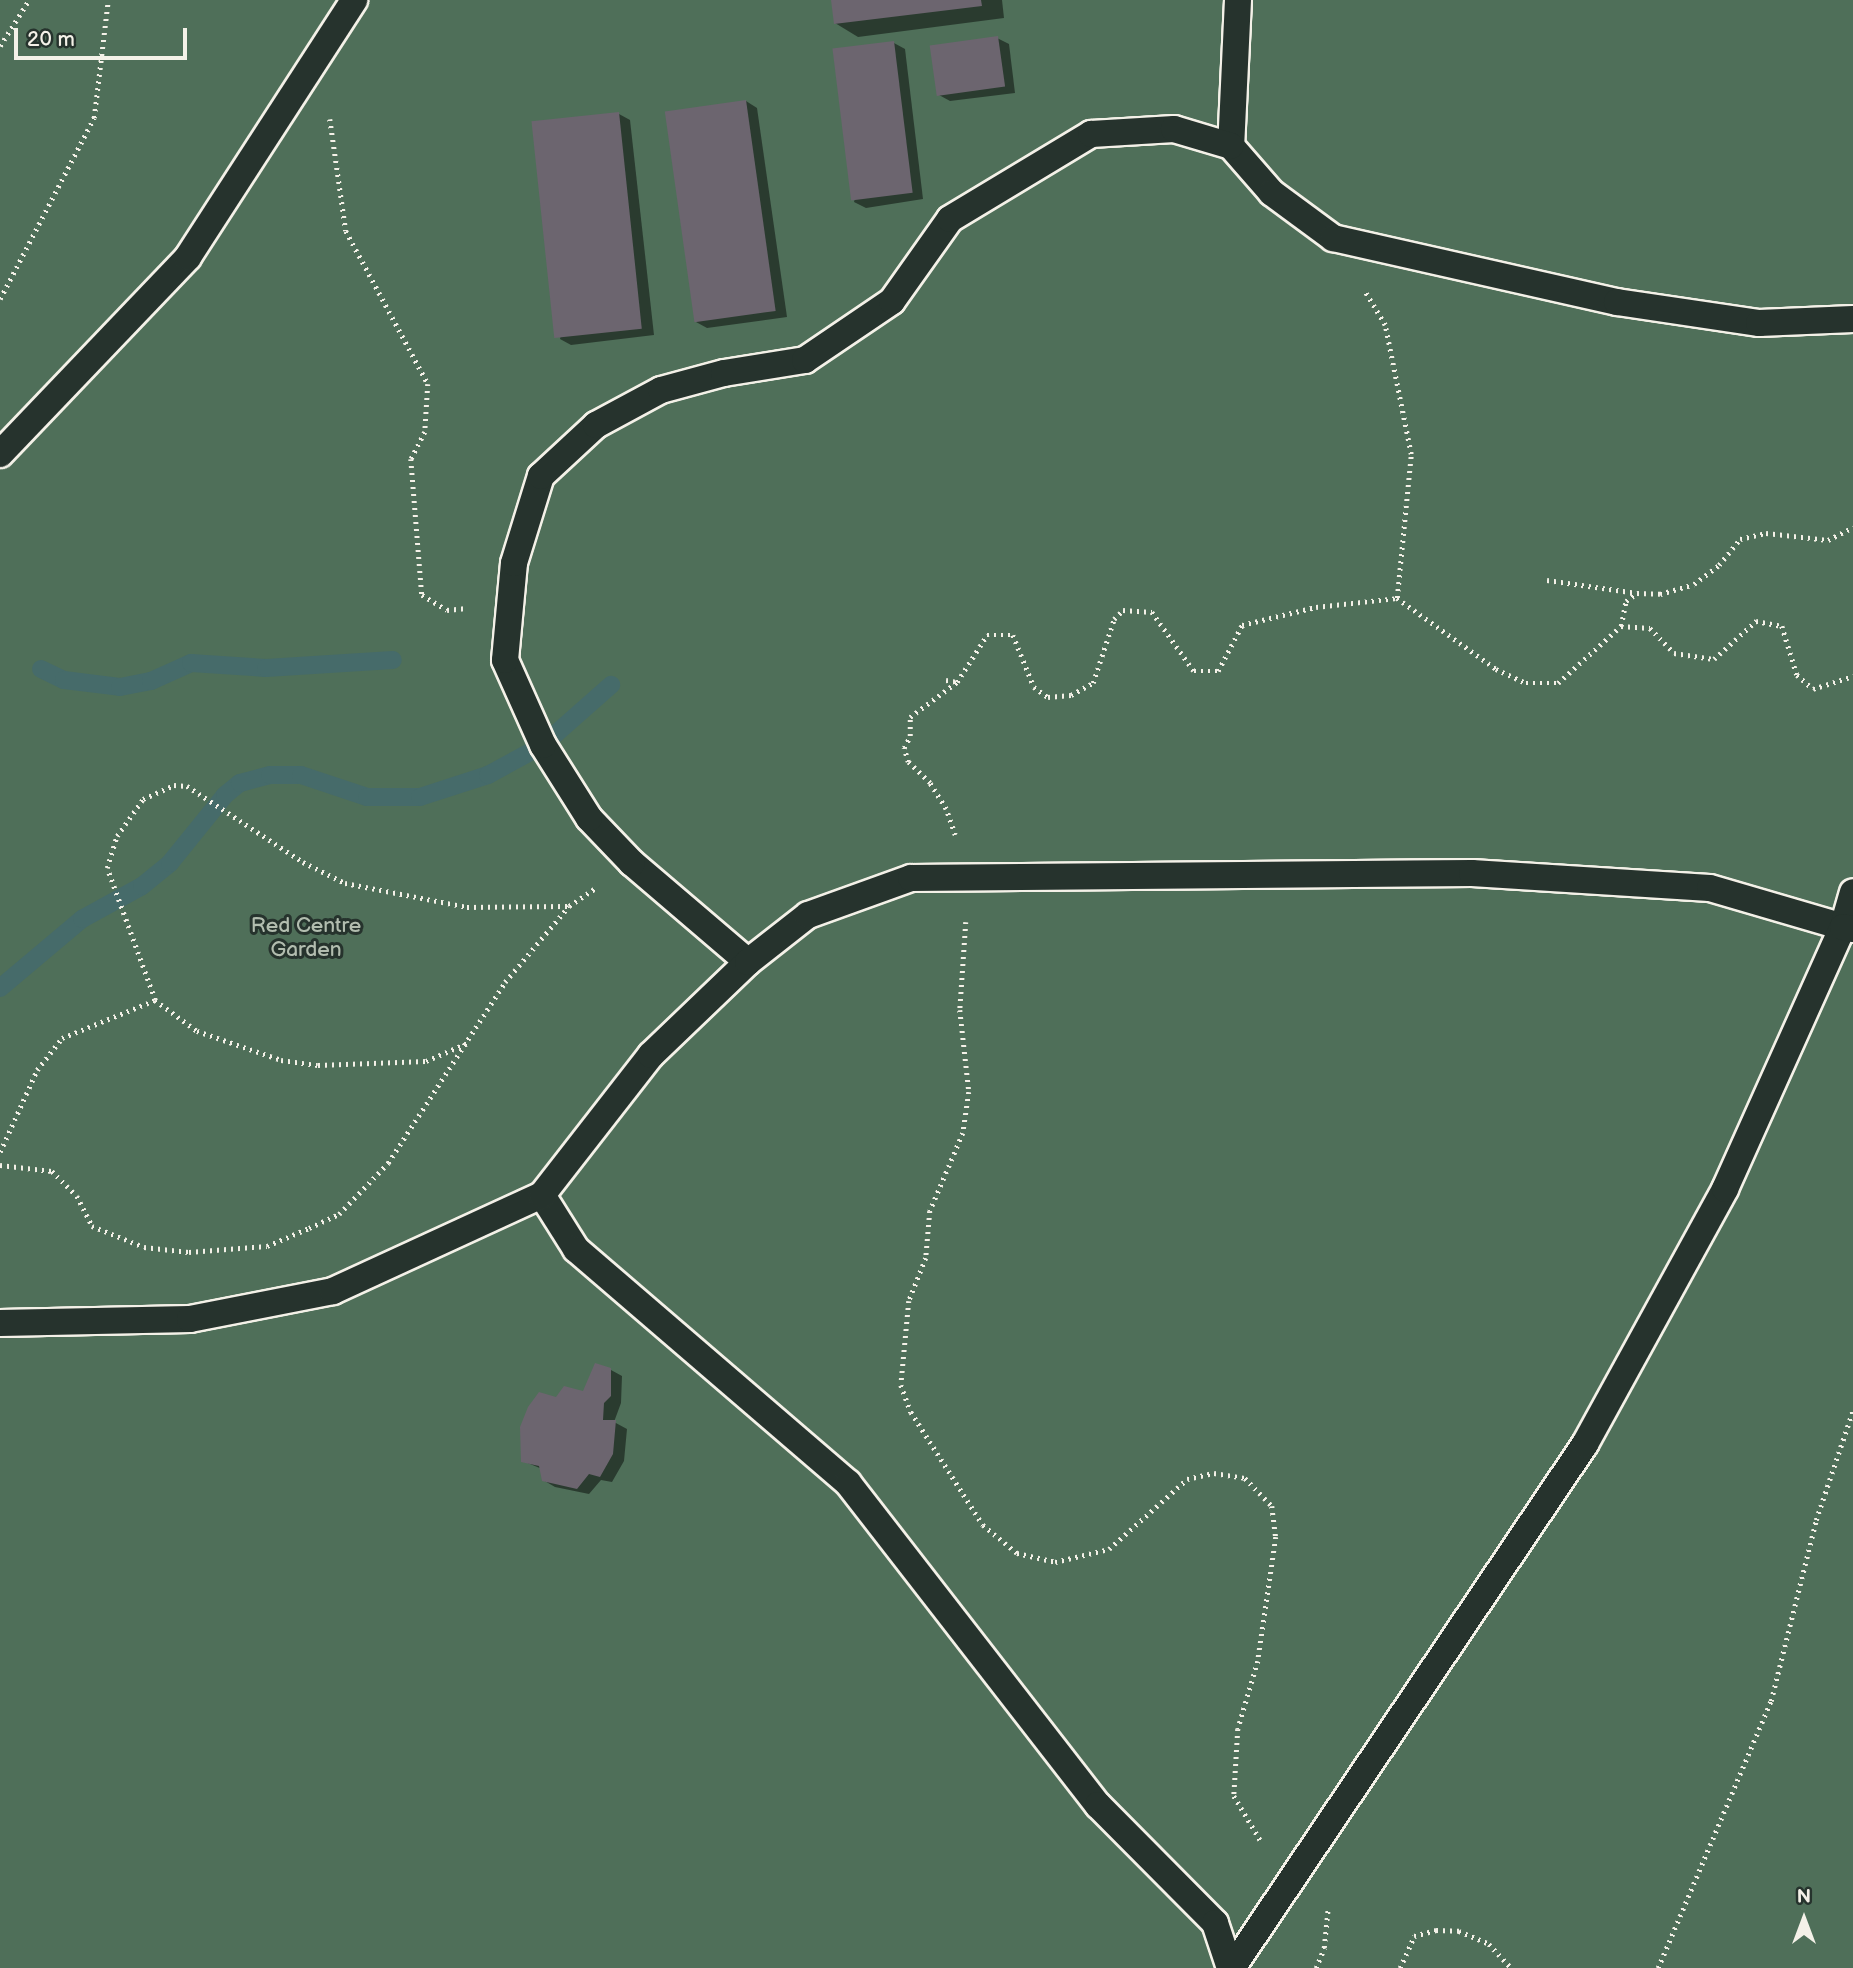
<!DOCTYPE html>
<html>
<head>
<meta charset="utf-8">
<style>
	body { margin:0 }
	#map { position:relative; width:1853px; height:1968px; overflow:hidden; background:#26332d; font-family:"Balsamiq Sans",sans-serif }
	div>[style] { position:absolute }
	.green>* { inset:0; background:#4f6f59; transform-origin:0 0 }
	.shadow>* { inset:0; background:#0007 }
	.stream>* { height:18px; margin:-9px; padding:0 9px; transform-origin:9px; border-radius:9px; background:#466b6a }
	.building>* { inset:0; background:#6c656f; transform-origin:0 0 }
	.path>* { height:4.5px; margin-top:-2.25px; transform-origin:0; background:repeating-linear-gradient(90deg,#f4f1e8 0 2px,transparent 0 7px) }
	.roads { filter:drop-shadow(2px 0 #f4f1e8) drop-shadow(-2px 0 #f4f1e8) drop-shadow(0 2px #f4f1e8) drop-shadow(0 -2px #f4f1e8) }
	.service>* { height:26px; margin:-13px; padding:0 13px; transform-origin:13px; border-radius:13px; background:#26332d }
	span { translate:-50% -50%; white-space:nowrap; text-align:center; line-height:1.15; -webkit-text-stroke:6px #26332d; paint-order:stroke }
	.park-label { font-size:21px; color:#b2bdaf }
	.north { position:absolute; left:1769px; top:1884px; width:70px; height:70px; -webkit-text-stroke:5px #26332d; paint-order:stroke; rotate:0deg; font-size:19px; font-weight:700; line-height:28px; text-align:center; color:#f4f1e8 }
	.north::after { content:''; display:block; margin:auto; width:24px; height:32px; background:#f4f1e8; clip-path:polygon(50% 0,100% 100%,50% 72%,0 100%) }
	.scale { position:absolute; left:14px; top:28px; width:173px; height:32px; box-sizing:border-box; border:4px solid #f4f1e8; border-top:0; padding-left:9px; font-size:21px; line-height:24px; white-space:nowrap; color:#f4f1e8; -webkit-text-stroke:5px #26332d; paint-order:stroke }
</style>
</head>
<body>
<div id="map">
	<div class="green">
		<div style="left:0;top:0;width:1853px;height:1968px"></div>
	</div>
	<div class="shadow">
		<div style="clip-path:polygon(833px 0,1002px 0,1004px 18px,858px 37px,835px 23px)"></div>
		<div style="clip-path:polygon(997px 38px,1009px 44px,1015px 93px,950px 101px,939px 95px)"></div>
		<div style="clip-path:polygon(894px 43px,905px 49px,923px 199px,866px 208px,854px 202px)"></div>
		<div style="clip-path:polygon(746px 101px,757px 108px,787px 317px,707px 328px,696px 322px)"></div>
		<div style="clip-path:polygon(619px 114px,630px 120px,654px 335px,571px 345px,560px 339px)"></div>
		<div style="clip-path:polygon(611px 1370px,622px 1376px,621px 1403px,614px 1422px,627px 1429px,624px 1461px,612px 1482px,601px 1480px,589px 1494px,555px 1487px,543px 1480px,542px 1469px,523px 1461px,557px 1399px,584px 1394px)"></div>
	</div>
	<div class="stream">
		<div style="left:41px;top:669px;width:25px;rotate:26deg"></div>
		<div style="left:64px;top:680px;width:56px;rotate:7.1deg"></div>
		<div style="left:120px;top:687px;width:32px;rotate:-11deg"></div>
		<div style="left:151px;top:681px;width:44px;rotate:-24.2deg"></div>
		<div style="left:191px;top:663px;width:75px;rotate:3.8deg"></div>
		<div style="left:266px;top:668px;width:127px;rotate:-3.6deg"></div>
		<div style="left:0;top:988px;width:107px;rotate:-40.1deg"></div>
		<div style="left:82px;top:919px;width:68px;rotate:-28.8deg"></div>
		<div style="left:142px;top:886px;width:36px;rotate:-39deg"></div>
		<div style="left:170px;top:863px;width:87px;rotate:-51deg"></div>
		<div style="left:225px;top:795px;width:19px;rotate:-39deg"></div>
		<div style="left:240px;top:783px;width:31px;rotate:-15deg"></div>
		<div style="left:270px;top:775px;width:31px"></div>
		<div style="left:301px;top:775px;width:70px;rotate:18.4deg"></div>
		<div style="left:367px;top:797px;width:53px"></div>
		<div style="left:420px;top:797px;width:71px;rotate:-17.9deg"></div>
		<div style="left:488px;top:775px;width:63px;rotate:-28.6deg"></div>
		<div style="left:543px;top:745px;width:91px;rotate:-41.4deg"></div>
	</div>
	<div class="building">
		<div style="clip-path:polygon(831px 0,981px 0,982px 6px,834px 24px)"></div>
		<div style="left:998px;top:36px;width:51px;height:69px;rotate:82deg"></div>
		<div style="left:894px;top:41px;width:153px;height:62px;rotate:83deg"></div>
		<div style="left:746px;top:100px;width:213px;height:82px;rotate:82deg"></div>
		<div style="left:619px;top:112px;width:218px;height:88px;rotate:84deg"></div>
		<div style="clip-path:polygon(595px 1363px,611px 1368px,611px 1396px,604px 1403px,603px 1420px,616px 1420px,613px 1454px,600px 1477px,589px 1474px,577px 1489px,542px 1481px,539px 1466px,521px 1462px,520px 1427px,528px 1407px,539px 1392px,556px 1397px,564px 1386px,583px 1391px)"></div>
	</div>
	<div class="path">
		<div style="left:0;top:46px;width:54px;rotate:-57.8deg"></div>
		<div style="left:330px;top:119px;width:113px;rotate:81.9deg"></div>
		<div style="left:346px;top:231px;width:174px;rotate:61.8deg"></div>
		<div style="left:428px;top:384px;width:48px;rotate:93.6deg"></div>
		<div style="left:425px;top:432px;width:30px;rotate:117deg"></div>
		<div style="left:411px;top:459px;width:136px;rotate:85.4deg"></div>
		<div style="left:422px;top:595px;width:29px;rotate:31deg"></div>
		<div style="left:447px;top:610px;width:20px;rotate:-6deg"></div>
		<div style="left:0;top:299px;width:204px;rotate:-62.6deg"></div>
		<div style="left:94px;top:118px;width:119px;rotate:-83.2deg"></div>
		<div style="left:1547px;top:580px;width:91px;rotate:8.2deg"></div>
		<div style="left:1397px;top:598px;width:122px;rotate:35.6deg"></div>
		<div style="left:1496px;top:669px;width:33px;rotate:25deg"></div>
		<div style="left:1526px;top:683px;width:32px"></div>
		<div style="left:1558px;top:683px;width:85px;rotate:-42.1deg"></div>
		<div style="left:1621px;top:626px;width:29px;rotate:4deg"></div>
		<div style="left:1650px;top:628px;width:35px;rotate:46deg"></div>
		<div style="left:1674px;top:653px;width:40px;rotate:8.5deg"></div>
		<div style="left:1714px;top:659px;width:57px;rotate:-42.1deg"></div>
		<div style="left:1756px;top:621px;width:26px;rotate:11deg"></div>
		<div style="left:1782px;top:626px;width:51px;rotate:73deg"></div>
		<div style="left:1797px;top:675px;width:21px;rotate:41deg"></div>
		<div style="left:1813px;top:689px;width:42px;rotate:-18deg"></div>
		<div style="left:1621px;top:626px;width:25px;rotate:-79deg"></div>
		<div style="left:1626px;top:601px;width:14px;rotate:-36deg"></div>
		<div style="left:1637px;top:593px;width:23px;rotate:2deg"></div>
		<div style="left:1660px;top:594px;width:35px;rotate:-16deg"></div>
		<div style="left:1694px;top:584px;width:31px;rotate:-37deg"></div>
		<div style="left:1719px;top:565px;width:33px;rotate:-51deg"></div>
		<div style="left:1740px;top:539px;width:27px;rotate:-13deg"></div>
		<div style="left:1766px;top:533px;width:62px;rotate:6.4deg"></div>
		<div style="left:1828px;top:540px;width:28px;rotate:-27deg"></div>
		<div style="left:946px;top:680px;width:11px;rotate:10deg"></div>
		<div style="left:955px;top:835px;width:28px;rotate:-109deg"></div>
		<div style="left:946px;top:809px;width:31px;rotate:-122deg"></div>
		<div style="left:930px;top:783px;width:30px;rotate:-136deg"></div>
		<div style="left:908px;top:762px;width:15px;rotate:-106deg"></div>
		<div style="left:904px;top:748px;width:13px;rotate:-63deg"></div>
		<div style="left:910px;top:736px;width:19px;rotate:-90deg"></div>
		<div style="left:910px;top:717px;width:59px;rotate:-36.7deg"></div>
		<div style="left:957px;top:682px;width:56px;rotate:-57.4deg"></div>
		<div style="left:987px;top:635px;width:26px"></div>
		<div style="left:1013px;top:635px;width:56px;rotate:68deg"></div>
		<div style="left:1034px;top:687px;width:17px;rotate:36deg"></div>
		<div style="left:1048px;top:697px;width:23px;rotate:-5deg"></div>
		<div style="left:1071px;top:695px;width:25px;rotate:-29deg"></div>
		<div style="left:1093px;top:683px;width:67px;rotate:-71.8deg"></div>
		<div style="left:1114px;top:619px;width:13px;rotate:-45deg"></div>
		<div style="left:1123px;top:610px;width:29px;rotate:4deg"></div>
		<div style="left:1152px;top:612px;width:72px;rotate:54.6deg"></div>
		<div style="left:1194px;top:671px;width:24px"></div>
		<div style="left:1218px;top:671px;width:52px;rotate:-62.4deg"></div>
		<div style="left:1242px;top:625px;width:76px;rotate:-13.7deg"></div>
		<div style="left:1316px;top:607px;width:81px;rotate:-6.3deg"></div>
		<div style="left:1397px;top:598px;width:145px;rotate:-84.4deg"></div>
		<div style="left:1411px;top:454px;width:132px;rotate:-101.4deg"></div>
		<div style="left:1385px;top:325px;width:41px;rotate:-121deg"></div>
		<div style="left:966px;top:922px;width:88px;rotate:93.9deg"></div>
		<div style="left:960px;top:1010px;width:82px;rotate:83.7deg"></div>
		<div style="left:969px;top:1092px;width:41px;rotate:98.3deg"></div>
		<div style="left:963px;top:1133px;width:85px;rotate:112.9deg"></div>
		<div style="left:930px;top:1211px;width:47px;rotate:94.9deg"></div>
		<div style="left:926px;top:1258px;width:46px;rotate:111.6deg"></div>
		<div style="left:909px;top:1301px;width:84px;rotate:95.4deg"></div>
		<div style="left:901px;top:1385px;width:29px;rotate:70deg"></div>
		<div style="left:911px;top:1412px;width:134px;rotate:57.5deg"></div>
		<div style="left:983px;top:1525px;width:44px;rotate:39.5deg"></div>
		<div style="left:1017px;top:1553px;width:39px;rotate:13deg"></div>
		<div style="left:1055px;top:1562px;width:56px;rotate:-13.5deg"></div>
		<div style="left:1109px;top:1549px;width:105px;rotate:-41.9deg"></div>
		<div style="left:1187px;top:1479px;width:28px;rotate:-13deg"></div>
		<div style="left:1214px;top:1473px;width:31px;rotate:9deg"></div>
		<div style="left:1245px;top:1478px;width:39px;rotate:46deg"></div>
		<div style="left:1272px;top:1506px;width:31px;rotate:83deg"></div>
		<div style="left:1276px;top:1537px;width:125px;rotate:98.3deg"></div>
		<div style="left:1258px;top:1661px;width:71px;rotate:106.4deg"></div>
		<div style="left:1238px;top:1729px;width:67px;rotate:93.4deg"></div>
		<div style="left:1234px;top:1796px;width:55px;rotate:59.2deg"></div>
		<div style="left:155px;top:1000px;width:140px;rotate:-110deg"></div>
		<div style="left:107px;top:868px;width:34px;rotate:-73deg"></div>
		<div style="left:117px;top:836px;width:45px;rotate:-54.9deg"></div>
		<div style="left:143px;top:799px;width:34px;rotate:-24deg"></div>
		<div style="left:174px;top:785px;width:13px;rotate:4deg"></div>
		<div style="left:187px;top:786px;width:139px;rotate:33.2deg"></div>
		<div style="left:303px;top:862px;width:47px;rotate:26.6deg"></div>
		<div style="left:345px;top:883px;width:124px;rotate:11.1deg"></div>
		<div style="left:467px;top:907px;width:102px;rotate:-0.6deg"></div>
		<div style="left:0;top:1152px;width:90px;rotate:-65.7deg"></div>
		<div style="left:37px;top:1070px;width:41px;rotate:-52deg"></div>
		<div style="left:62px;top:1038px;width:100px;rotate:-22.2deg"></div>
		<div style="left:155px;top:1000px;width:52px;rotate:36.4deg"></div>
		<div style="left:197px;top:1031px;width:89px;rotate:19deg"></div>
		<div style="left:281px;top:1060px;width:37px;rotate:8deg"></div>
		<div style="left:318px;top:1065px;width:108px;rotate:-2.1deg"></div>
		<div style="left:426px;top:1061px;width:48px;rotate:-23.4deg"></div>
		<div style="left:0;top:1165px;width:52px;rotate:6.6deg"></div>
		<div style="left:52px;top:1171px;width:35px;rotate:45deg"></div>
		<div style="left:77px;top:1196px;width:34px;rotate:63deg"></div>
		<div style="left:92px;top:1226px;width:56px;rotate:22deg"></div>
		<div style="left:144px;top:1247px;width:45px;rotate:6.3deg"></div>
		<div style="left:189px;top:1252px;width:78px;rotate:-4.4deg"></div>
		<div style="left:267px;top:1246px;width:46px;rotate:-23.2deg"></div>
		<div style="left:309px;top:1228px;width:33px;rotate:-25deg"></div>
		<div style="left:339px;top:1214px;width:71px;rotate:-46.1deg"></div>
		<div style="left:388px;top:1163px;width:216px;rotate:-57.1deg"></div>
		<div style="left:505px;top:982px;width:99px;rotate:-49.9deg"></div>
		<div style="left:569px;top:906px;width:34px;rotate:-34deg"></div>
		<div style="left:1316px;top:1968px;width:22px;rotate:-68deg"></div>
		<div style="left:1324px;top:1948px;width:40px;rotate:-84.3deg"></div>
		<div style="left:1400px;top:1968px;width:35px;rotate:-66deg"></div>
		<div style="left:1414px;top:1936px;width:23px;rotate:-15deg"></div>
		<div style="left:1436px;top:1930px;width:23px;rotate:2deg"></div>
		<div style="left:1459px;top:1931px;width:33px;rotate:23deg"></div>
		<div style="left:1489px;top:1944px;width:33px;rotate:47deg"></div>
		<div style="left:1658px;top:1968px;width:290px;rotate:-67.1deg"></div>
		<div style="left:1771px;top:1701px;width:187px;rotate:-76deg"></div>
		<div style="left:1816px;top:1520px;width:116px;rotate:-71.4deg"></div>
	</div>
	<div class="roads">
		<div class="service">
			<div style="left:1238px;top:0;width:146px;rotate:92.7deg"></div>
			<div style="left:1231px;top:146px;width:62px;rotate:48.9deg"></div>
			<div style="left:1272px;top:193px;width:76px;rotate:36.4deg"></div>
			<div style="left:1333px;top:238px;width:291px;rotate:12.7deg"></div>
			<div style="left:1617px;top:302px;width:144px;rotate:8.4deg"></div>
			<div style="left:1759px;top:323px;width:94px;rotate:-2.4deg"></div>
			<div style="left:0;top:454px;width:272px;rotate:-46.3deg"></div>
			<div style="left:188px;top:257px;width:306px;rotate:-57.1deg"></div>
			<div style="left:748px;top:962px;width:153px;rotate:-139.5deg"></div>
			<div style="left:632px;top:863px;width:62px;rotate:-133.7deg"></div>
			<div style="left:589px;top:818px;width:86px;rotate:-122.2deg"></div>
			<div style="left:543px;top:745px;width:93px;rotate:-114.1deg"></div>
			<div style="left:505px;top:660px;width:97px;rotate:-84.7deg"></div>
			<div style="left:514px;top:563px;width:91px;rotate:-72.8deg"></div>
			<div style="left:541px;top:476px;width:75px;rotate:-42.8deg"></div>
			<div style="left:596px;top:425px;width:74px;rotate:-28.3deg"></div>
			<div style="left:661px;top:390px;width:65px;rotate:-15.1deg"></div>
			<div style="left:724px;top:373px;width:82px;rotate:-9.1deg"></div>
			<div style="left:805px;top:360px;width:105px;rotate:-34.1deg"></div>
			<div style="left:892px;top:301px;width:100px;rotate:-54.7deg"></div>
			<div style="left:950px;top:219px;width:165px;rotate:-31.1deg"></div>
			<div style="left:1091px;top:134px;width:83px;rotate:-3.4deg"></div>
			<div style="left:1174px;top:129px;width:59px;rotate:16.6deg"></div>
			<div style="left:542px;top:1195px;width:64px;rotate:57.8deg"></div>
			<div style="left:576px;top:1249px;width:359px;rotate:40.7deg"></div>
			<div style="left:848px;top:1483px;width:408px;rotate:52.2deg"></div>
			<div style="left:1098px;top:1805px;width:166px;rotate:45.2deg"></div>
			<div style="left:1215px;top:1923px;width:47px;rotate:71.6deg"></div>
			<div style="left:0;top:1323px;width:190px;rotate:-1.2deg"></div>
			<div style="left:190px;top:1319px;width:146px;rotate:-11.1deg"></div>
			<div style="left:333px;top:1291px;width:230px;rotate:-24.7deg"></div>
			<div style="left:542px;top:1195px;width:177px;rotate:-52.1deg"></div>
			<div style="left:651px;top:1055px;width:134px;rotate:-43.8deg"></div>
			<div style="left:748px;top:962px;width:76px;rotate:-38.1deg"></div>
			<div style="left:808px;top:915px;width:109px;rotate:-19.8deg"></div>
			<div style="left:911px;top:878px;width:561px;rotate:-0.51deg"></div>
			<div style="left:1472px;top:873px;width:238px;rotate:3.6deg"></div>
			<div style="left:1710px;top:888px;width:139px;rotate:16.3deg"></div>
			<div style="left:1843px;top:927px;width:36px;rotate:-74deg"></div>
			<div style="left:1232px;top:1968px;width:632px;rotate:-56.03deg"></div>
			<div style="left:1585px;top:1444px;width:291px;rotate:-61.2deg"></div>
			<div style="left:1725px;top:1189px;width:287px;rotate:-65.8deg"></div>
			<div style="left:1843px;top:927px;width:10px;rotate:11deg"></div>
		</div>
	</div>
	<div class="park-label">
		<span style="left:306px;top:938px">Red Centre<br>Garden</span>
	</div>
	<div class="north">N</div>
	<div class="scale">20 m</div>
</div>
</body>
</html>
